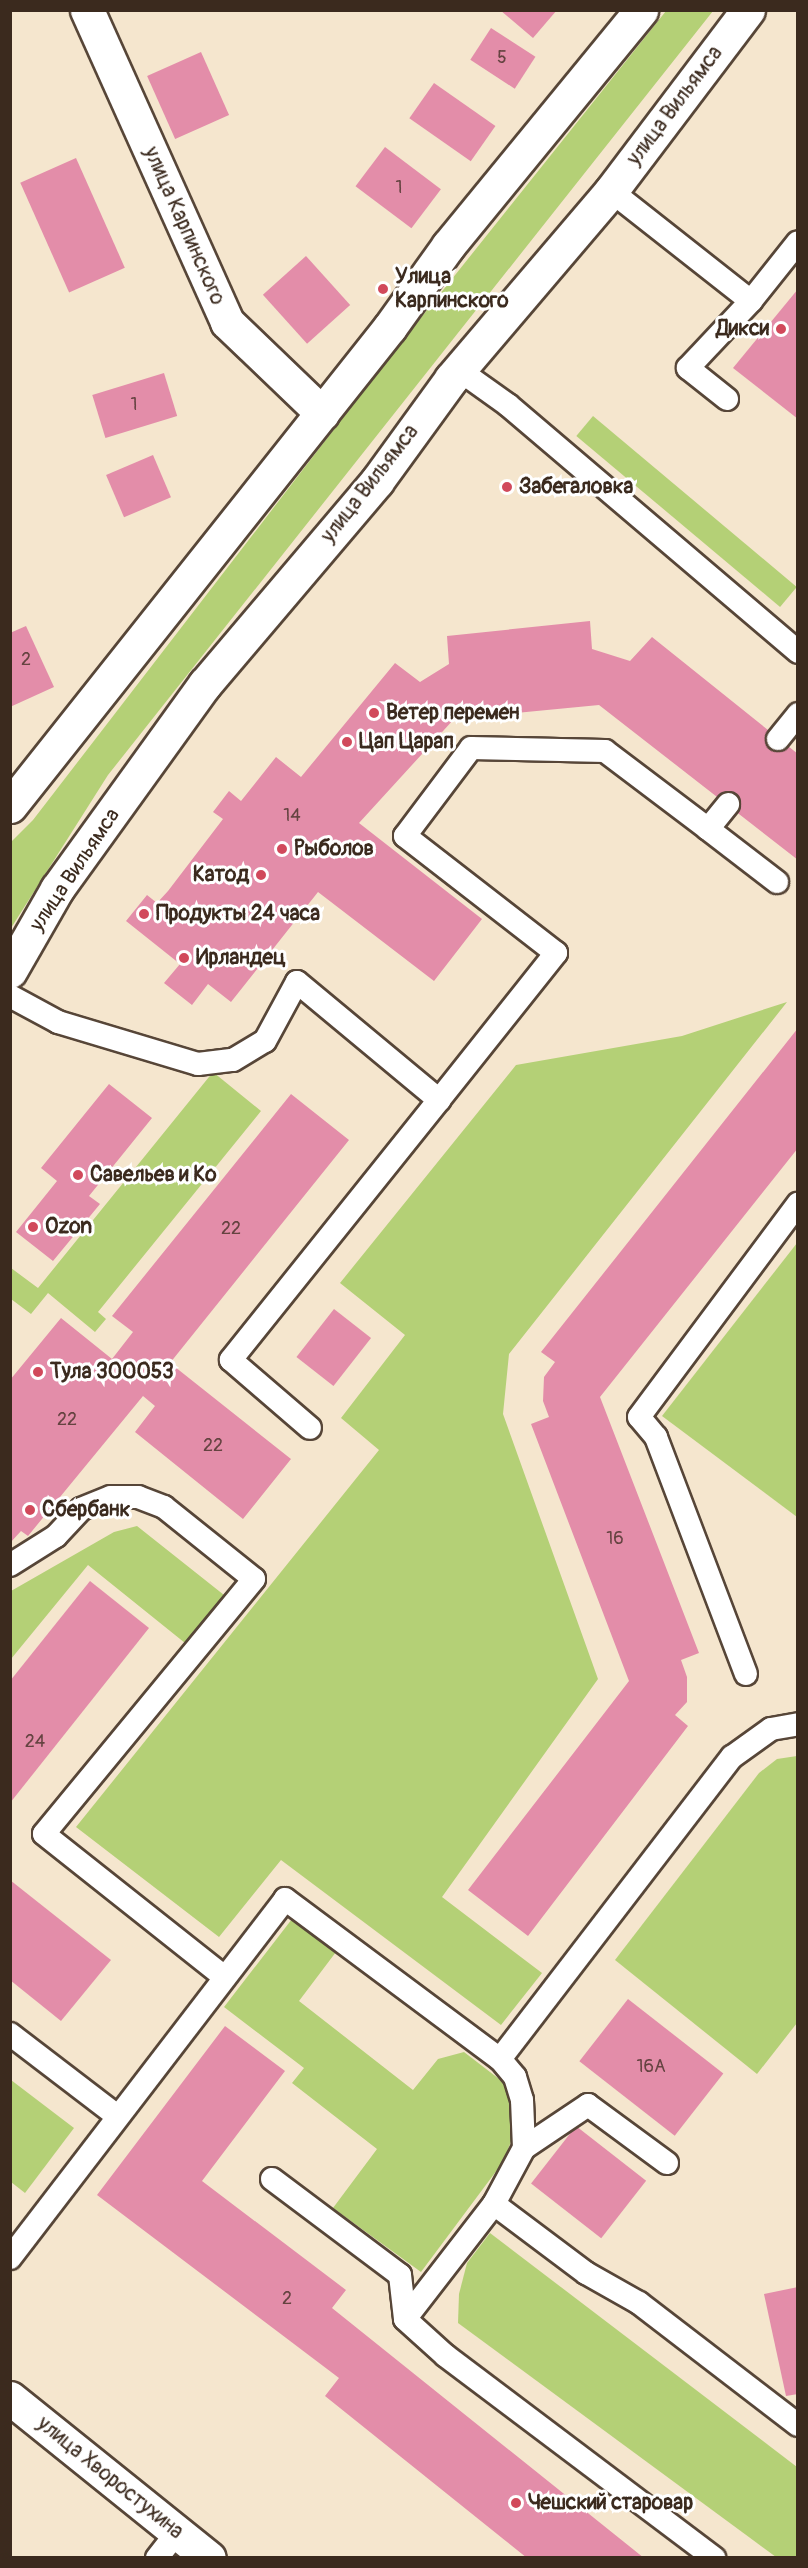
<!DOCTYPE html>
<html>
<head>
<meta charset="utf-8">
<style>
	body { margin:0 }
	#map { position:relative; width:808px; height:2568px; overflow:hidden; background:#f5e6ce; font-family:Pangolin,sans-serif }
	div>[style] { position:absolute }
	.green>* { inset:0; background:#b4d076; transform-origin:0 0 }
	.building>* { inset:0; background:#e38da9; transform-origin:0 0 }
	.roads { filter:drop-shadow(2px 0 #574638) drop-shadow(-2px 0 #574638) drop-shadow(0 2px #574638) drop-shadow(0 -2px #574638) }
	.service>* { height:22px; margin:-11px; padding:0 11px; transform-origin:11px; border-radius:11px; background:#fff }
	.minor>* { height:33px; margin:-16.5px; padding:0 16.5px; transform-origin:16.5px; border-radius:16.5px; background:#fff }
	.tertiary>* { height:33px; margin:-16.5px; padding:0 16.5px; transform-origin:16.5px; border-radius:16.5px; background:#fff }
	.dots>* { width:16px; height:16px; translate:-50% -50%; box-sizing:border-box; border:3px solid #fff; border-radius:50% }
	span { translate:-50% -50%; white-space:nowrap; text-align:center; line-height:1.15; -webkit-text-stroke:6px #fff; paint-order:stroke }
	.number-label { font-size:18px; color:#654341 }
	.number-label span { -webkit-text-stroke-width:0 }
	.street-label { font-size:21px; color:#3b2a1e }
	.poi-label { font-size:21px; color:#3b2a1e; font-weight:700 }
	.left { translate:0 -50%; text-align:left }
	.right { translate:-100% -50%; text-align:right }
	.frame { position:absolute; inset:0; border:12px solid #3b2a1e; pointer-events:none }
</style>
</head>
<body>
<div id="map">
	<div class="green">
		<div style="clip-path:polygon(666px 11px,713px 11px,108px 775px,11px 928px,11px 842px,33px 820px,392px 354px)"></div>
		<div style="left:593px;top:416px;width:266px;height:26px;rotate:40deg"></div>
		<div style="clip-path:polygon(787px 1002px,509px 1354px,503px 1414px,598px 1679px,442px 1897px,542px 1973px,501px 2025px,281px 1860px,219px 1937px,76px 1827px,379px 1450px,341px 1418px,405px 1335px,340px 1283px,516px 1065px,682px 1036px)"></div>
		<div style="clip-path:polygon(213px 1072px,261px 1111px,98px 1312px,106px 1319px,95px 1332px,48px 1293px,31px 1314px,11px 1299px,11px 1268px,38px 1288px)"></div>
		<div style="clip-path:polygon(797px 1243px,797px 1517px,662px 1416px)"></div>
		<div style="clip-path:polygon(137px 1526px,224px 1595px,185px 1643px,88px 1565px,11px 1659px,11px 1591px,114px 1532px)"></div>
		<div style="clip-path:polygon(797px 1756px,797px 2023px,757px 2074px,615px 1960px,759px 1773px,777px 1759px)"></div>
		<div style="clip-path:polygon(292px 1919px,336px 1952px,299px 2001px,413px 2090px,438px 2059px,464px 2052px,503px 2082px,510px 2097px,512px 2139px,503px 2162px,421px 2272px,333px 2208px,377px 2149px,292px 2083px,304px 2068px,224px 2007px)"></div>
		<div style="clip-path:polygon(11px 2080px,74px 2128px,25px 2193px,11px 2182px)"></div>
		<div style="clip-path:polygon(490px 2233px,797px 2467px,797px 2557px,776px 2557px,458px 2323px,459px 2294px,467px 2263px)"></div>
	</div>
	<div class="building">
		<div style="clip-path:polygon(500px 10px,557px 10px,533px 38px)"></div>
		<div style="left:491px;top:28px;width:53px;height:38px;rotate:33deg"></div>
		<div style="left:201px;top:52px;width:69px;height:59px;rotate:66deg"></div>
		<div style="left:434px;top:83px;width:75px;height:43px;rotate:35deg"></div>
		<div style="left:385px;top:147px;width:70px;height:49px;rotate:37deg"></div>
		<div style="left:76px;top:158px;width:120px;height:61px;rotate:66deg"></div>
		<div style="left:306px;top:256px;width:66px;height:58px;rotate:48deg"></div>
		<div style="clip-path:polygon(798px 289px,798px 419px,733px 368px)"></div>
		<div style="left:164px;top:373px;width:45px;height:75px;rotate:73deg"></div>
		<div style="left:153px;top:455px;width:46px;height:51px;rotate:67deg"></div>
		<div style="clip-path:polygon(590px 621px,592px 649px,630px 661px,652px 637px,798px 754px,798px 860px,599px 705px,454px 719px,359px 823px,482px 919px,434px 981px,318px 892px,231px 1002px,208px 984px,192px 1005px,164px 983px,180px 964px,126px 921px,147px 895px,157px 903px,168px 891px,223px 819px,213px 812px,229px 791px,241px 801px,276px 757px,301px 777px,395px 663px,420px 682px,449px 664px,447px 636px)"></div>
		<div style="clip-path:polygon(26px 626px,54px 687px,10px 707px,10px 633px)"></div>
		<div style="clip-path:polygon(798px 1028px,798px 1148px,600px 1397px,699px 1653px,681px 1660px,687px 1677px,687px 1702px,675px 1715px,688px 1726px,528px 1936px,468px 1890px,629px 1681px,531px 1424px,549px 1417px,543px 1401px,544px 1377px,555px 1362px,541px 1352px)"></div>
		<div style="clip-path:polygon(109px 1084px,152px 1118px,89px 1196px,100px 1204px,53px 1261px,16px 1232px,57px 1181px,41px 1168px)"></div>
		<div style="clip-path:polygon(291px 1094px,349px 1140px,170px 1363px,291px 1459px,243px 1519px,135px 1432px,155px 1406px,143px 1396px,28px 1536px,21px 1531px,10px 1543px,10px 1380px,61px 1318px,112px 1359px,133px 1332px,112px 1316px)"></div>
		<div style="left:334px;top:1309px;width:47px;height:61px;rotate:38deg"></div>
		<div style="clip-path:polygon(90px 1581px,149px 1628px,10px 1803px,10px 1681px)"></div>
		<div style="clip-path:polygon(10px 1880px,111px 1960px,61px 2021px,10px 1980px)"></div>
		<div style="left:628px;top:1999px;width:121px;height:79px;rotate:38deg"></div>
		<div style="clip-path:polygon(225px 2026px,285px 2071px,202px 2181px,346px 2290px,332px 2308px,644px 2558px,527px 2558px,325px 2396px,339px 2378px,97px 2195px)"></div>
		<div style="left:576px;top:2126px;width:89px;height:73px;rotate:38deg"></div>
		<div style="clip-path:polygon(798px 2287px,798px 2394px,786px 2396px,764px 2294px)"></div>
	</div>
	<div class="roads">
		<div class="service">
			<div style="left:611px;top:191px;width:178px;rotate:38.2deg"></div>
			<div style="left:751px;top:301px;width:75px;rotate:-51.5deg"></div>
			<div style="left:459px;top:370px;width:60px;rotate:35.5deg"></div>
			<div style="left:508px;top:405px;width:381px;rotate:40.4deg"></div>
			<div style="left:727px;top:399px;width:50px;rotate:-141.5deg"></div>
			<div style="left:688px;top:368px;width:92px;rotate:-46.8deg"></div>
			<div style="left:778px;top:739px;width:32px;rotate:-51deg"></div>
			<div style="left:708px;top:829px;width:87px;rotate:37.5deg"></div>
			<div style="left:10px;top:996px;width:55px;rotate:28.4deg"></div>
			<div style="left:58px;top:1022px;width:146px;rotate:16.7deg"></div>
			<div style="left:198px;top:1064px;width:35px;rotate:-7deg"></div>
			<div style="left:233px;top:1060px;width:37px;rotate:-31deg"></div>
			<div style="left:265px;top:1041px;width:67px;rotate:-61.5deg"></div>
			<div style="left:297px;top:982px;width:185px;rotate:39.7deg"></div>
			<div style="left:439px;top:1100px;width:333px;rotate:128.7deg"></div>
			<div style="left:231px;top:1360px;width:104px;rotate:40.7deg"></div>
			<div style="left:439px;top:1100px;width:188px;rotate:-51.5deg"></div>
			<div style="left:556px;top:953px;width:191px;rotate:-142.2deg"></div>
			<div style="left:405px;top:836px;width:110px;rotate:-53.1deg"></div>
			<div style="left:471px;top:748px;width:134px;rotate:1.3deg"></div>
			<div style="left:605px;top:751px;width:129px;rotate:37.1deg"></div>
			<div style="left:708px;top:829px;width:32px;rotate:-51deg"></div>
			<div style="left:10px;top:1565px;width:54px;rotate:-32.2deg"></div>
			<div style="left:56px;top:1536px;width:37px;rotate:-47deg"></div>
			<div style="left:81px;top:1509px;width:32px;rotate:-22deg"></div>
			<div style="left:111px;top:1497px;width:27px"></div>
			<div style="left:138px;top:1497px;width:28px;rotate:21deg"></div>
			<div style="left:164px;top:1507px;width:115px;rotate:38.7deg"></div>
			<div style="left:254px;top:1579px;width:330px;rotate:129.5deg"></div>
			<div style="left:44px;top:1834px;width:228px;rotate:38.4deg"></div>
			<div style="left:746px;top:1674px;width:254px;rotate:-110.8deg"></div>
			<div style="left:656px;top:1437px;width:26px;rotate:-130deg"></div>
			<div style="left:639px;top:1417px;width:266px;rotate:-53.3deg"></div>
			<div style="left:10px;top:2034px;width:133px;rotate:37.4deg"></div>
			<div style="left:500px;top:2059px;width:381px;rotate:-52.5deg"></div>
			<div style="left:732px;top:1757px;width:48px;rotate:-35.7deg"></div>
			<div style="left:771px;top:1729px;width:27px;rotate:-10deg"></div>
			<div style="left:524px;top:2148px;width:77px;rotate:-33.9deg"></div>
			<div style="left:588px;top:2105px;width:98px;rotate:36.3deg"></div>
			<div style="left:272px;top:2179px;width:160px;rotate:36.9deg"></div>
			<div style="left:400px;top:2275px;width:44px;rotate:83.5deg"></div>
			<div style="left:494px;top:2204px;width:115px;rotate:36.9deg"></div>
			<div style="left:586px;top:2273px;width:61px;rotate:29.5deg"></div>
			<div style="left:639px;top:2303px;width:200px;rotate:37.5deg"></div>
			<div style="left:10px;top:2258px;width:452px;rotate:-52.5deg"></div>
			<div style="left:285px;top:1899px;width:268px;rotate:36.7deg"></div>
			<div style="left:500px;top:2059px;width:23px;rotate:50deg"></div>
			<div style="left:515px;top:2077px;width:24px;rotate:73deg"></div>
			<div style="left:522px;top:2100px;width:48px;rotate:87.6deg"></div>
			<div style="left:524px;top:2148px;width:64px;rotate:118.2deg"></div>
			<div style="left:494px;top:2204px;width:145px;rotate:127.7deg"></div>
			<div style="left:405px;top:2319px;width:55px;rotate:42.1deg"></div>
			<div style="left:446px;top:2356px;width:336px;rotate:37deg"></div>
			<div style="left:157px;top:2558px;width:33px;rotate:-52deg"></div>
		</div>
		<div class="minor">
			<div style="left:87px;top:10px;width:342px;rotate:65.8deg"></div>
			<div style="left:227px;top:322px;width:132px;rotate:43.8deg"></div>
		</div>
		<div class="tertiary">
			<div style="left:10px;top:806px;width:611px;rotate:-51.57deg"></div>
			<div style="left:390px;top:327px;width:100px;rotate:-54.4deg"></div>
			<div style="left:448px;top:246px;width:305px;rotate:-50.7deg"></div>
			<div style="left:10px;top:971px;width:95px;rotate:-60.2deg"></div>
			<div style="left:57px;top:889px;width:253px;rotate:-54.2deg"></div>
			<div style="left:205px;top:684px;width:266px;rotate:-49.7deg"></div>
			<div style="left:377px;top:481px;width:126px;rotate:-54deg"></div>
			<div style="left:451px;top:379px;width:247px;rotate:-49.6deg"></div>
			<div style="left:611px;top:191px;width:227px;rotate:-52.9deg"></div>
			<div style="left:10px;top:2398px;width:255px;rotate:38.8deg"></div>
		</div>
	</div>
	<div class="dots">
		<div style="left:383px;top:289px;background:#d1495b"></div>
		<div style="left:781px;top:329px;background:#d1495b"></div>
		<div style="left:507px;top:487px;background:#d1495b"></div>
		<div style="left:374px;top:713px;background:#d1495b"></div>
		<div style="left:347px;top:742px;background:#d1495b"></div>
		<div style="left:282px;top:849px;background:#d1495b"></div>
		<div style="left:261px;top:875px;background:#d1495b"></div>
		<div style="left:144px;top:914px;background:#d1495b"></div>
		<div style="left:184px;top:958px;background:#d1495b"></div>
		<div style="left:78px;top:1175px;background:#d1495b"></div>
		<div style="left:33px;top:1227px;background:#d1495b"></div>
		<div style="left:38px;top:1372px;background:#d1495b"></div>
		<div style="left:30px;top:1510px;background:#d1495b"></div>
		<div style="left:516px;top:2503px;background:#d1495b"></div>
	</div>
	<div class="number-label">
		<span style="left:502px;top:58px">5</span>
		<span style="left:399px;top:188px">1</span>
		<span style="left:134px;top:405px">1</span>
		<span style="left:26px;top:660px">2</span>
		<span style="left:292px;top:816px">14</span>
		<span style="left:231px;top:1229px">22</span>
		<span style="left:67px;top:1420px">22</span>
		<span style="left:213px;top:1446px">22</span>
		<span style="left:615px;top:1539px">16</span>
		<span style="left:35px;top:1742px">24</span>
		<span style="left:651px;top:2067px">16А</span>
		<span style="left:287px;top:2299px">2</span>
	</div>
	<div class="street-label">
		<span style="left:675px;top:106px;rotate:-53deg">улица Вильямса</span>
		<span style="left:184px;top:226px;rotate:66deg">улица Карпинского</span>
		<span style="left:370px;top:484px;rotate:-52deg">улица Вильямса</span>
		<span style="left:75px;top:870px;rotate:-56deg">улица Вильямса</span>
		<span style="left:110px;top:2478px;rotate:39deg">улица Хворостухина</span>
	</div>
	<div class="poi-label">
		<span class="left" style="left:395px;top:289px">Улица<br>Карпинского</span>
		<span class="right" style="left:769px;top:329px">Дикси</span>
		<span class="left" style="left:519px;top:487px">Забегаловка</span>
		<span class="left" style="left:386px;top:713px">Ветер перемен</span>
		<span class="left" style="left:359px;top:742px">Цап Царап</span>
		<span class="left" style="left:294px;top:849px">Рыболов</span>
		<span class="right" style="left:249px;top:875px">Катод</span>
		<span class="left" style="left:156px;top:914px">Продукты 24 часа</span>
		<span class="left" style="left:196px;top:958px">Ирландец</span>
		<span class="left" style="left:90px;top:1175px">Савельев и Ко</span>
		<span class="left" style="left:45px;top:1227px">Ozon</span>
		<span class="left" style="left:50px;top:1372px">Тула 300053</span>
		<span class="left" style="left:42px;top:1510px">Сбербанк</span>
		<span class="left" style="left:528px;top:2503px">Чешский старовар</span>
	</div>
	<div class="frame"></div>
</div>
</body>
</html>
